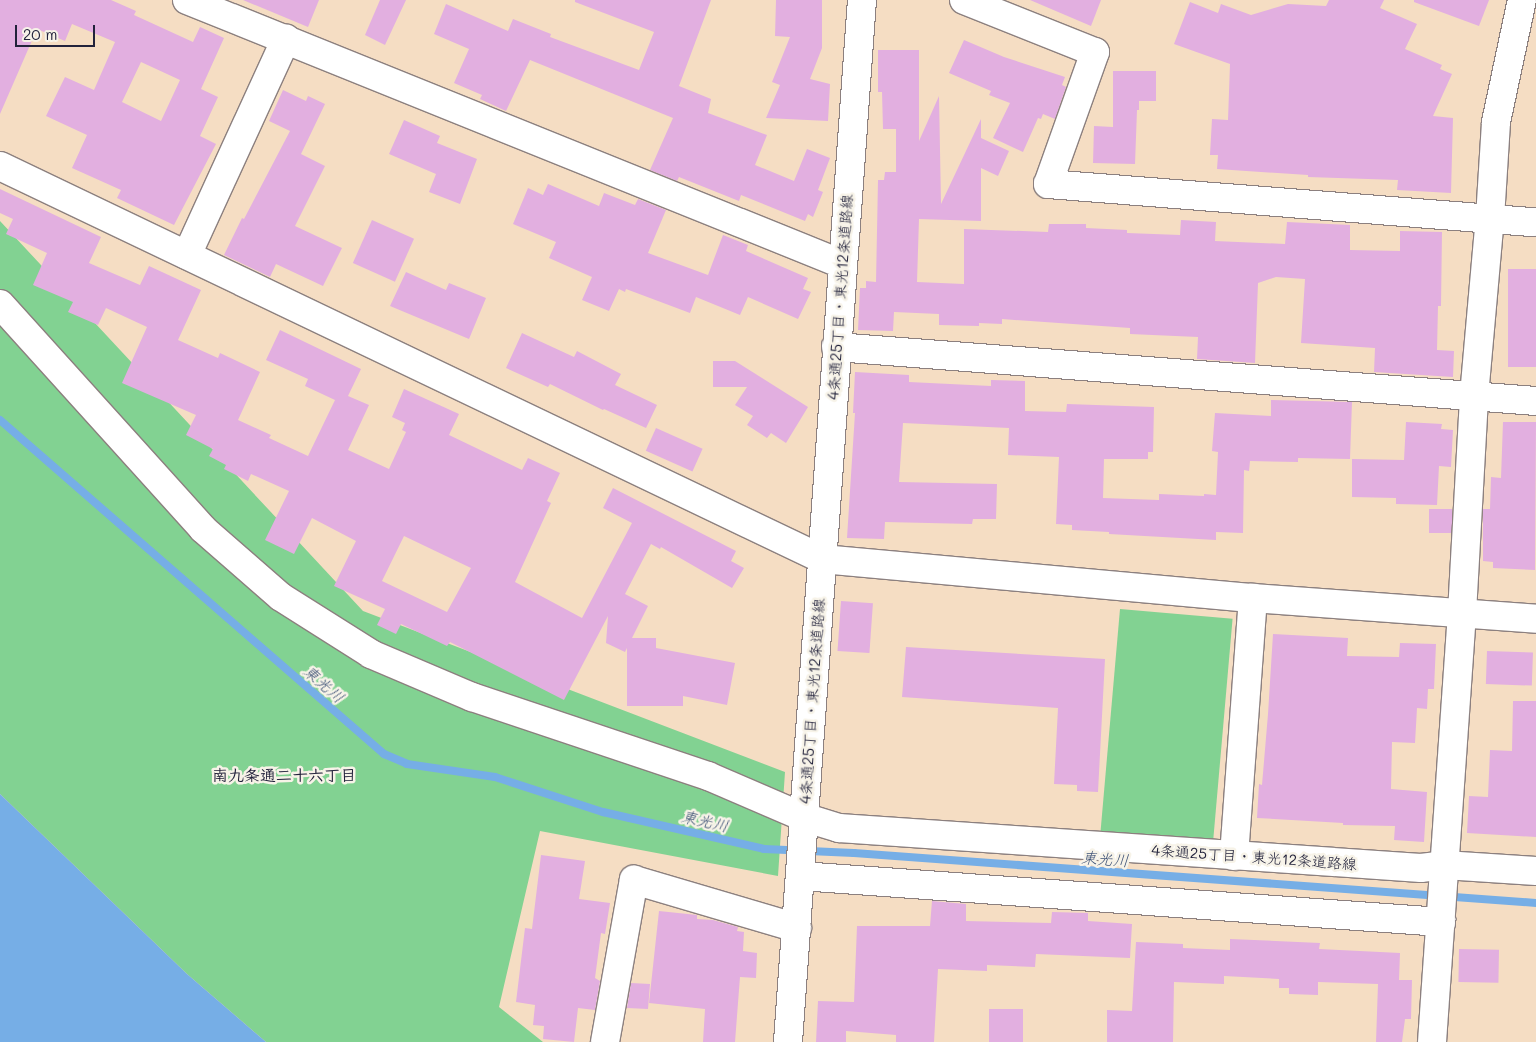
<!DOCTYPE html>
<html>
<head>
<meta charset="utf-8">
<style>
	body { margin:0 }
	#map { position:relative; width:1536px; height:1042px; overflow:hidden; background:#f5ddc3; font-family:Mali,"Klee One",sans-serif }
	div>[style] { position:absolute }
	.green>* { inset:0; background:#82d292; transform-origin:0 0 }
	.water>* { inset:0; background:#76aee6 }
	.stream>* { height:8px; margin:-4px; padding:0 4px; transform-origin:4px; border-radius:4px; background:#76aee6 }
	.building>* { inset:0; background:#e2afe0; transform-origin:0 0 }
	.roads { filter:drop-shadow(1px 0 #8c807f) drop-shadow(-1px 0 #8c807f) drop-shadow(0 1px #8c807f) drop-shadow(0 -1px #8c807f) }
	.minor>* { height:28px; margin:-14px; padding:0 14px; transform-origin:14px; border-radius:14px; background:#fff }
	span { translate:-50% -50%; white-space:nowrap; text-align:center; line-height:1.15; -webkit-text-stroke:5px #f7f3e8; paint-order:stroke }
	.street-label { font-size:15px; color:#22223b }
	.water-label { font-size:16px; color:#3f5377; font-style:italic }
	.neighbourhood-label { font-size:16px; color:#22223b; font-weight:700 }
	.scale { position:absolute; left:15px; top:25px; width:80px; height:22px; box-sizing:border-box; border:2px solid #22223b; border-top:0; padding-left:6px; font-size:15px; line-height:18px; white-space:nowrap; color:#22223b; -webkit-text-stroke:4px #f7f3e8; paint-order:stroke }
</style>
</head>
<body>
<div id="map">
	<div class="green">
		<div style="clip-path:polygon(0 221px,363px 611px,785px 772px,778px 876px,540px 831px,499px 1007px,543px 1042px,266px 1042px,187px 974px,0 794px)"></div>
		<div style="left:1120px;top:609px;width:113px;height:228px;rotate:5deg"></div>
	</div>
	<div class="water">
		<div style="clip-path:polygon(0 794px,187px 974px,266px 1042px,0 1042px)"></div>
	</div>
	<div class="stream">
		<div style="left:0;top:420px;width:509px;rotate:41.02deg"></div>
		<div style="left:384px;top:754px;width:25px;rotate:23deg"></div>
		<div style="left:407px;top:764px;width:89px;rotate:8.4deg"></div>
		<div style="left:495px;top:777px;width:114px;rotate:18deg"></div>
		<div style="left:603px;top:812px;width:165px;rotate:12.9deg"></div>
		<div style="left:764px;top:849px;width:90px;rotate:2.5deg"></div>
		<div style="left:854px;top:853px;width:684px;rotate:4.19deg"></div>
	</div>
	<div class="building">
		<div style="clip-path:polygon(evenodd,0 0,111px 0,136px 11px,134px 15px,193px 42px,200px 27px,224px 38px,201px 89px,218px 97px,200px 136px,216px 144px,174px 225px,117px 198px,121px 190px,72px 168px,87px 135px,46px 116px,65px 77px,94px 90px,115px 42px,72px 24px,65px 41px,37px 29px,0 114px,0 0,141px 62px,180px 80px,161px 121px,122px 102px,141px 62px)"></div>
		<div style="clip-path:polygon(243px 0,319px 0,308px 27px)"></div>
		<div style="clip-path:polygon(380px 0,406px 0,385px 45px,365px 35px)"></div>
		<div style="clip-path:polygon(575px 0,711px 0,679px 86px,711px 99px,708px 113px,767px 135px,755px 165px,794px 181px,807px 149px,830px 158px,818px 190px,823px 192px,813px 217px,808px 214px,805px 221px,741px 195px,739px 201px,679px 177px,677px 181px,650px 170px,673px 118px,530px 60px,506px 111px,480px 99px,482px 95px,454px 83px,469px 49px,434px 34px,446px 4px,508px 31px,513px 19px,551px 34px,550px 37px,639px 70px,654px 32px,575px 2px)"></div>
		<div style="clip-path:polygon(776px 0,822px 0,822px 48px,810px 79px,830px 84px,828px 121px,766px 118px,780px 85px,772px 82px,790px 37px,775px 36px)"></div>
		<div style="clip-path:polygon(1030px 0,1101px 0,1091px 26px)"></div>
		<div style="clip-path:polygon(1329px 0,1384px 0,1380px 8px,1417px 24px,1405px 49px,1442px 65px,1440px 69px,1452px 74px,1433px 116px,1453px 118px,1451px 193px,1397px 190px,1398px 180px,1308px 177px,1308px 175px,1217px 169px,1218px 155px,1210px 155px,1212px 119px,1228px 120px,1230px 64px,1174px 44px,1190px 2px,1218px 13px,1221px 4px,1251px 15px,1288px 4px,1326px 6px)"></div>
		<div style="clip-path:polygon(1414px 0,1489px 0,1479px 26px,1414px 2px)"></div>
		<div style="clip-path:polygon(964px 40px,1004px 57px,1065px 77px,1062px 85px,1066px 87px,1055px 119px,1043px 114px,1041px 119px,1038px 118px,1023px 152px,993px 138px,1010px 103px,989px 95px,991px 91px,949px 73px)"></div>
		<div style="clip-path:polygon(878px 50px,919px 50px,919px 141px,939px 96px,941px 204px,981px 119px,981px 138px,1009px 151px,998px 176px,981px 168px,981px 221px,919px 219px,917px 282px,964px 284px,964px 229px,1048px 232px,1049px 224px,1086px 224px,1086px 228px,1127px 230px,1127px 233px,1180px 235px,1181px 220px,1216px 222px,1215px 241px,1285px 244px,1287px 222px,1350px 225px,1350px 250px,1400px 251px,1400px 231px,1442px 232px,1441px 306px,1438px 306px,1437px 350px,1454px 351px,1453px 377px,1374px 372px,1375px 348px,1301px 343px,1305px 279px,1276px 277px,1258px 283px,1255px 363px,1197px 359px,1198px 337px,1130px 334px,1130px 328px,1002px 319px,1002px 324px,979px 323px,979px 326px,939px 325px,939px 314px,894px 312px,893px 331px,858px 330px,860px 288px,866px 288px,866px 281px,876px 282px,878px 180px,884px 180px,885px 172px,896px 172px,896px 129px,883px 129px,882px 92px,878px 92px)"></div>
		<div style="clip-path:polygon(1113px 71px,1156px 71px,1156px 101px,1139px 101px,1139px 110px,1137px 110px,1135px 164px,1093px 163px,1094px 126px,1113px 127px)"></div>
		<div style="clip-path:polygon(283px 90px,306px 101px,308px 96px,325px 104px,301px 154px,325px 166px,295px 226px,342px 248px,323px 286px,276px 264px,270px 277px,224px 255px,242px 218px,244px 219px,290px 131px,269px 121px)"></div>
		<div style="clip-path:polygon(404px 120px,440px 136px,437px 143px,477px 159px,460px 204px,429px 192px,436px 174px,389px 154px)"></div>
		<div style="clip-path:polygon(548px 184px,599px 206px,604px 193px,635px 205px,638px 199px,666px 210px,648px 253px,708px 275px,723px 235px,748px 245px,746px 251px,808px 278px,803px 289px,811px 292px,798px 319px,748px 297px,740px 315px,696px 297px,690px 313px,626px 289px,625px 292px,619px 289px,609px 311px,582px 300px,592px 277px,549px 258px,556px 242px,513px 224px,528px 188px,543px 195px)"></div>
		<div style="clip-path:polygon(evenodd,0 189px,101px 237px,89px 263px,140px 285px,149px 266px,201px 290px,178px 340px,218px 358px,220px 353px,260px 372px,238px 420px,271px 435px,269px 438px,308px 456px,335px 400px,305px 386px,308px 379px,266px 360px,280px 330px,361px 369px,348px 396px,369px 405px,348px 450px,389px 469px,406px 432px,402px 430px,405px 423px,392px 417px,404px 389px,459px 414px,449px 435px,522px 470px,528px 458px,560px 473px,547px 501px,551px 503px,515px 582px,582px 618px,632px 523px,603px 508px,613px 488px,736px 551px,731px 561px,744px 568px,732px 588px,661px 547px,660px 549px,651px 544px,625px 594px,648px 606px,632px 638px,656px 638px,656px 648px,735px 663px,727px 705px,683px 696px,683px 706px,627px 706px,627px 648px,625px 652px,606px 643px,608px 616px,564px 700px,450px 642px,447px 646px,401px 624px,396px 634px,377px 625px,385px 609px,334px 586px,356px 541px,312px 518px,294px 554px,265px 540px,289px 491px,251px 474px,248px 481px,224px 469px,226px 465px,209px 456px,213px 449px,186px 435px,196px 415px,122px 383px,147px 327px,106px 308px,98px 325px,68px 312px,73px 302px,33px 285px,47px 253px,6px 234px,13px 219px,0 213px,0 189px,404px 536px,471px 568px,447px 612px,382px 581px,404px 536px)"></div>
		<div style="left:372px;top:220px;width:46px;height:47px;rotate:24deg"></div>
		<div style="left:1508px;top:269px;width:28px;height:98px"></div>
		<div style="clip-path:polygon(406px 272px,446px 290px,449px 283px,486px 298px,469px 339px,390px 306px)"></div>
		<div style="clip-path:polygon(522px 333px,574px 357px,577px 351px,621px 374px,615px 385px,657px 405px,646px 428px,604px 409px,603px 410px,550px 384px,548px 387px,506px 368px)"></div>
		<div style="clip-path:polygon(713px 361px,735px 361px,808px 407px,786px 443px,771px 433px,767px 438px,747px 425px,753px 416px,735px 405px,747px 387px,713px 387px)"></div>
		<div style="clip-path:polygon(855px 372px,909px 375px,909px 382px,991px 386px,991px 380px,1025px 381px,1025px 411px,1066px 412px,1067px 404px,1154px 407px,1153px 452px,1148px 452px,1148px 459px,1104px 459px,1103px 498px,1159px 500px,1159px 494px,1204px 496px,1204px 494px,1216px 495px,1218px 452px,1212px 451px,1215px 413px,1271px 416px,1271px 400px,1352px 402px,1350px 459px,1298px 458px,1298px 462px,1250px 461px,1249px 471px,1244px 470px,1243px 533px,1216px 532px,1216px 540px,1109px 534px,1109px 532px,1072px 530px,1072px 525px,1056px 524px,1059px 457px,1008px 455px,1009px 428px,903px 423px,899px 482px,997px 484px,996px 519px,973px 519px,972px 524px,885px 522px,884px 539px,847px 538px,855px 413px,853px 413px)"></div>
		<div style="clip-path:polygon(1406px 422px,1442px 424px,1441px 429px,1453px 430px,1451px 467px,1439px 466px,1437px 505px,1396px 504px,1396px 498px,1352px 497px,1352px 459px,1404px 460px)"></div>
		<div style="clip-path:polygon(1503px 422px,1536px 422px,1535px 570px,1493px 568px,1493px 562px,1483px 561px,1483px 509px,1490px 509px,1491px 477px,1501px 478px)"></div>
		<div style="left:656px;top:428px;width:51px;height:25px;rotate:24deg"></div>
		<div style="left:1429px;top:509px;width:23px;height:24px"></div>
		<div style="left:841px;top:601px;width:32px;height:50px;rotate:4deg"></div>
		<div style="clip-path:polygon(1273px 634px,1348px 638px,1347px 656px,1399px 657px,1400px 643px,1436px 644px,1434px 689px,1428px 689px,1427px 709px,1417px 708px,1415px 743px,1392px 742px,1391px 789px,1427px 792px,1424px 842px,1394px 840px,1395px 826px,1343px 825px,1343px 823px,1257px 818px,1259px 784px,1262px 785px,1268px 714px)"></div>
		<div style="clip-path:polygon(906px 647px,1105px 659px,1098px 792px,1077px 791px,1077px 785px,1054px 784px,1058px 708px,902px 697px)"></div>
		<div style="left:1487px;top:651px;width:46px;height:33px;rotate:2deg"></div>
		<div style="clip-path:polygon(1513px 701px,1536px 701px,1536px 837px,1467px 833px,1469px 796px,1488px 797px,1490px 750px,1512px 751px)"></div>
		<div style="clip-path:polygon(541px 855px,585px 861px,579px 899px,610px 903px,605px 934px,601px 933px,595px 978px,600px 981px,595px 1010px,578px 1008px,574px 1042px,543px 1039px,544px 1026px,533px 1025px,535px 1005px,516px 1002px,525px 928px,532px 929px)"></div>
		<div style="clip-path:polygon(932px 901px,966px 904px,966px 921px,1051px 923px,1052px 912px,1088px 913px,1088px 921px,1132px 924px,1130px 958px,1036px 954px,1035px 967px,987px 965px,987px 971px,938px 969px,934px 1042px,896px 1042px,896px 1035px,846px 1031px,846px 1042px,816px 1042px,818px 1001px,854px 1002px,857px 926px,930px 926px)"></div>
		<div style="clip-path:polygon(659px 911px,697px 915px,697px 919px,713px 920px,738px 927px,737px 931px,744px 932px,743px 951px,757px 953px,756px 978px,740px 977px,735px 1042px,703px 1042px,705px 1009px,649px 1003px)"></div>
		<div style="clip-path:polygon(1230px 939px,1320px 943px,1319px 949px,1400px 953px,1399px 980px,1412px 980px,1411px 1019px,1405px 1019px,1402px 1042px,1376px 1042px,1378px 984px,1318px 982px,1318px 995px,1289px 994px,1289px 988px,1279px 988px,1279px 979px,1224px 976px,1224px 984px,1174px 982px,1173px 1042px,1107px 1042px,1107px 1010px,1132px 1011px,1136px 942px,1183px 944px,1183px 948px,1230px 950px)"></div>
		<div style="left:1459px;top:949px;width:40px;height:33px;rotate:1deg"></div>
		<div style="clip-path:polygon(631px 983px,650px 984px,648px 1009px,627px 1008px)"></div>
		<div style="left:989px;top:1009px;width:34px;height:33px"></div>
	</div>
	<div class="roads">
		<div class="minor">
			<div style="left:187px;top:0;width:706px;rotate:21.95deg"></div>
			<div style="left:964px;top:0;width:141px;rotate:21.7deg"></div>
			<div style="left:1095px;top:52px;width:140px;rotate:109.6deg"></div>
			<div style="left:1048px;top:184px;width:489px;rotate:4.5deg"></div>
			<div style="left:0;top:166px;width:911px;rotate:25.55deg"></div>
			<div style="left:822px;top:559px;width:433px;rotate:5.2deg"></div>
			<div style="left:1253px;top:598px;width:284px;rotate:4.2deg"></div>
			<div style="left:187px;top:255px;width:238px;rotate:-65.4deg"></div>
			<div style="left:0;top:304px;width:303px;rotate:47.9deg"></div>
			<div style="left:203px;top:529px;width:103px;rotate:41.1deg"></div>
			<div style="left:281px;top:597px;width:107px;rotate:32.3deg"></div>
			<div style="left:371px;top:654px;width:110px;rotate:23.1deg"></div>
			<div style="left:472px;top:697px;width:249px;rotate:18.5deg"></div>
			<div style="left:708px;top:776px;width:103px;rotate:23.3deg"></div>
			<div style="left:803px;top:817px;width:38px;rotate:17deg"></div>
			<div style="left:839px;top:828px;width:583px;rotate:3.93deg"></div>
			<div style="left:1421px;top:868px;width:23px;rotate:-7deg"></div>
			<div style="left:1444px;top:865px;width:92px;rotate:3.7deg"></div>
			<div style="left:836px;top:347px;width:702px;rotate:4.41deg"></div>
			<div style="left:1234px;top:856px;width:259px;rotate:-85.8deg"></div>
			<div style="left:801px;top:876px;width:642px;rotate:4.11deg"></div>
			<div style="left:605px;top:1042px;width:165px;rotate:-79.9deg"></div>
			<div style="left:634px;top:880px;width:170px;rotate:16.4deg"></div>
			<div style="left:788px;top:1042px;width:1045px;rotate:-85.94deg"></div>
			<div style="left:1432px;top:1042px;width:430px;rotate:-86deg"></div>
			<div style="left:1462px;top:613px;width:217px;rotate:-86.8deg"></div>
			<div style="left:1474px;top:396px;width:179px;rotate:-84.9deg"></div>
			<div style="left:1490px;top:218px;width:96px;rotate:-86.4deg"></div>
			<div style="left:1496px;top:122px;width:125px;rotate:-78deg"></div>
		</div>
	</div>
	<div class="street-label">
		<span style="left:840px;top:297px;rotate:-86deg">4条通25丁目・東光12条道路線</span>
		<span style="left:812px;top:701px;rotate:-86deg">4条通25丁目・東光12条道路線</span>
		<span style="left:1254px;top:857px;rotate:4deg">4条通25丁目・東光12条道路線</span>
	</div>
	<div class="water-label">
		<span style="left:324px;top:684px;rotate:41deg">東光川</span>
		<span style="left:705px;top:821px;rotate:13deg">東光川</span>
		<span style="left:1105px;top:859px;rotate:4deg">東光川</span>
	</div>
	<div class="neighbourhood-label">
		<span style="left:284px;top:775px">南九条通二十六丁目</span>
	</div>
	<div class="scale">20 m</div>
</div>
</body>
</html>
